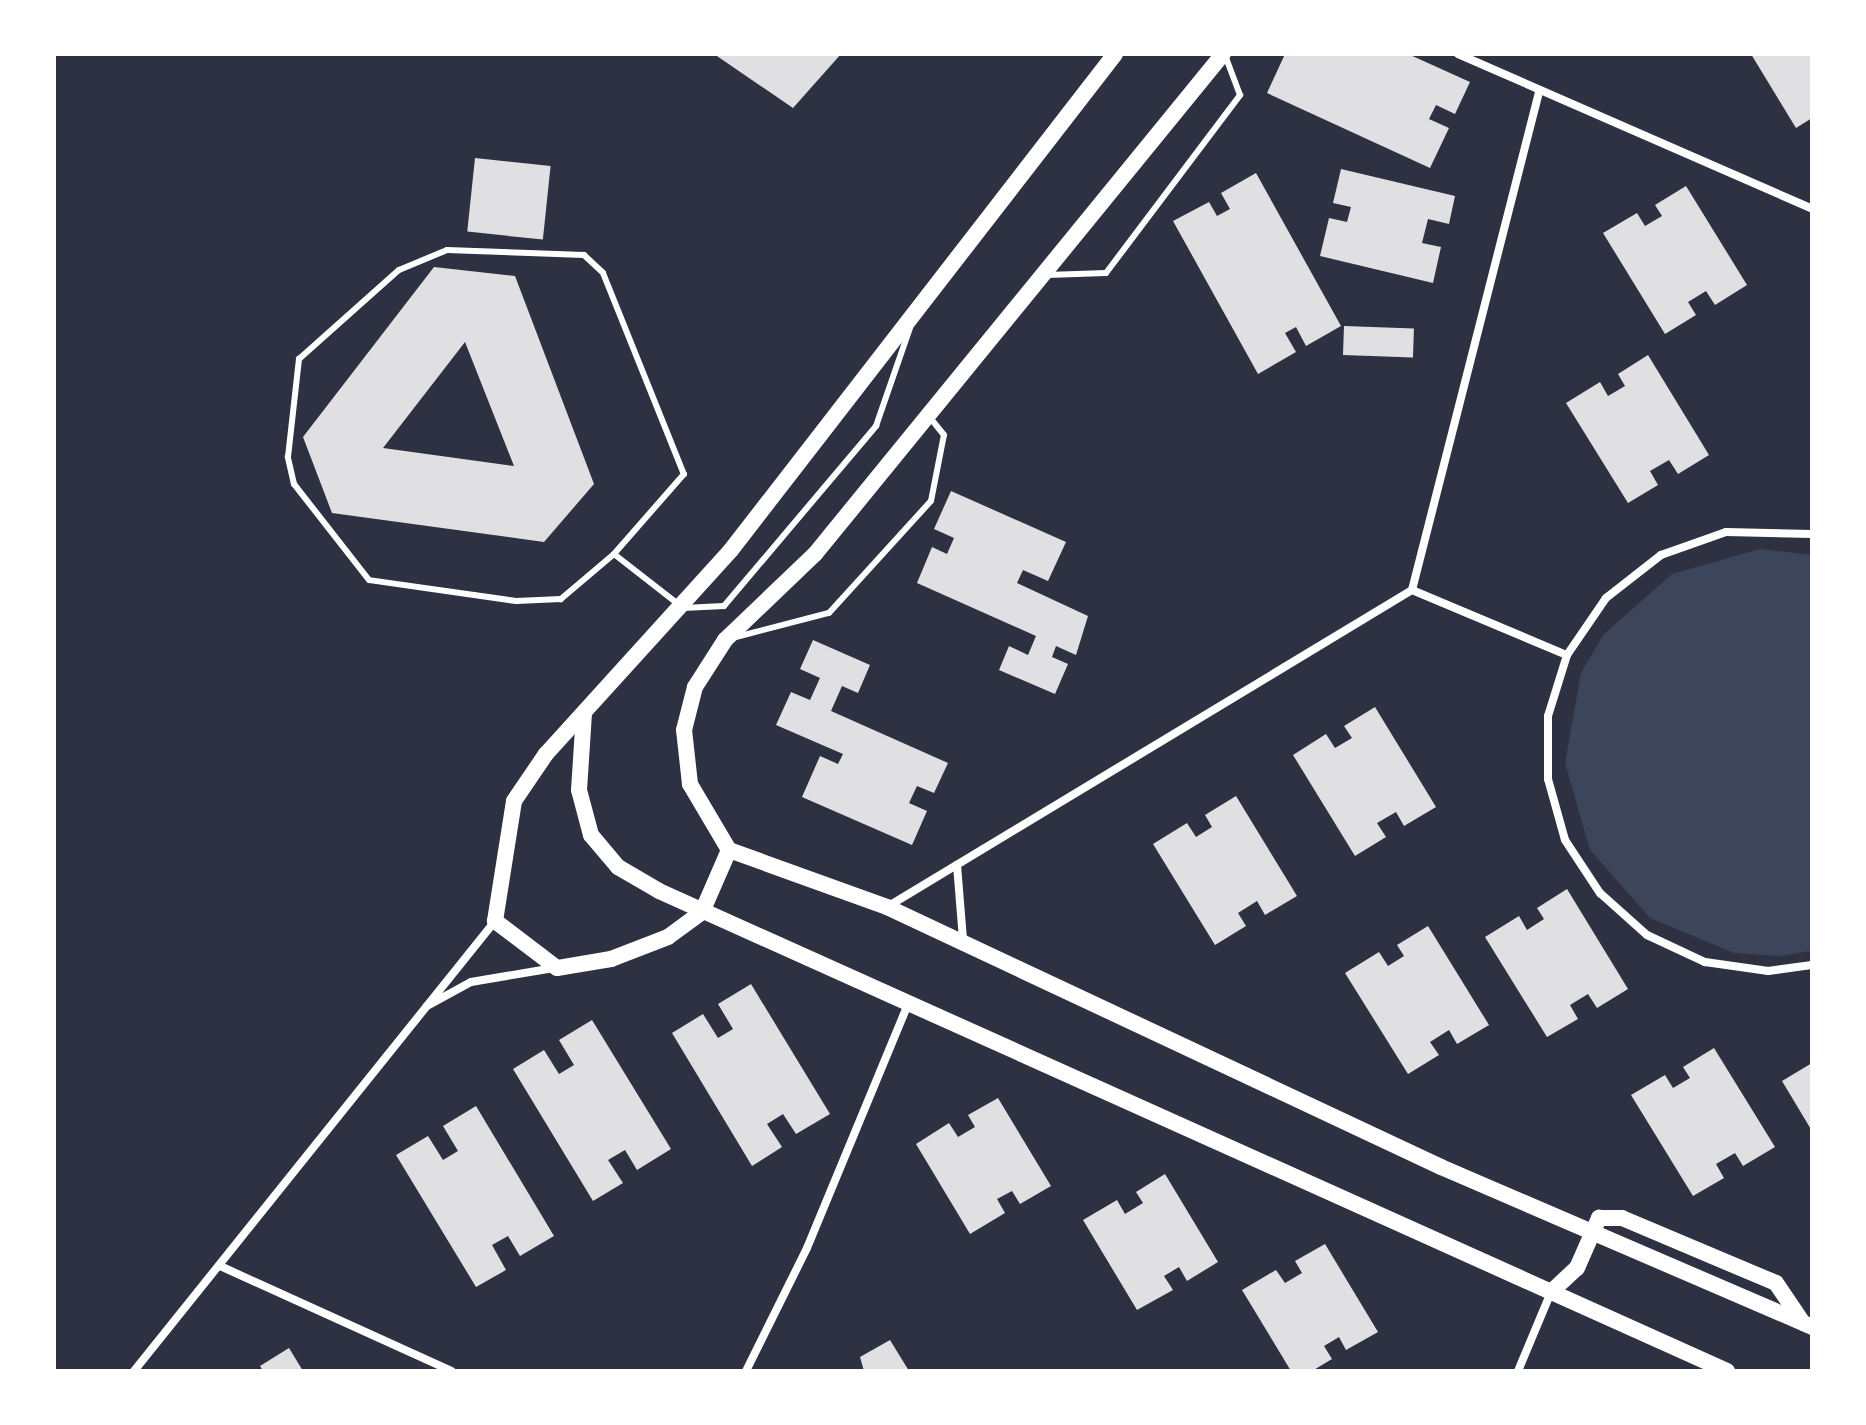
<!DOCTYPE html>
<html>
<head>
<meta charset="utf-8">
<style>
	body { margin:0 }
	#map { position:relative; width:1866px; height:1425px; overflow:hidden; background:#2d3142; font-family:"Roboto Condensed",sans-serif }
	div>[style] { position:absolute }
	.green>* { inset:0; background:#3c4559 }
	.building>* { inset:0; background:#e0e0e3; transform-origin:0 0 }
	.service>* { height:6px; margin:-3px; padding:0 3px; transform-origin:3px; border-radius:3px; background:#fff }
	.minor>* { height:8px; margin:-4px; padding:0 4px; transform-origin:4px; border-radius:4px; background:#fff }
	.secondary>* { height:16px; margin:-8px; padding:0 8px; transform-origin:8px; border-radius:8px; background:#fff }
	span { translate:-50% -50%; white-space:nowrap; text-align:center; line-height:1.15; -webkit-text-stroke:8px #fff; paint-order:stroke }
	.frame { position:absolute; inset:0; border:56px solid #fff; pointer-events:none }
</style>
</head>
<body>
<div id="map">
	<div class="green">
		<div style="clip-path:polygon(1760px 549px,1812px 555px,1812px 951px,1780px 956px,1734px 953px,1650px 918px,1590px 850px,1565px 763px,1581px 673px,1604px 634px,1672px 574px)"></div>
	</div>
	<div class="building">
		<div style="clip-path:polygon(714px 54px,841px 54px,793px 108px)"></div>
		<div style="clip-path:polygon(1285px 54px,1408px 54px,1470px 82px,1455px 114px,1436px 105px,1429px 119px,1449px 128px,1430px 168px,1267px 93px)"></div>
		<div style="clip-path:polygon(1751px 54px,1812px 54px,1812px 118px,1796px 128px)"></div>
		<div style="left:475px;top:158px;width:76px;height:74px;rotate:6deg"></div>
		<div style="clip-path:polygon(1341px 169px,1455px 196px,1449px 224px,1428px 219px,1422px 243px,1441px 247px,1433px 283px,1320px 256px,1329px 218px,1347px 222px,1351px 207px,1333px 203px)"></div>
		<div style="clip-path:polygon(1256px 173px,1341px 326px,1306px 346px,1296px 327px,1285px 333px,1296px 352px,1258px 374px,1173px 221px,1209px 202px,1217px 216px,1230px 209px,1221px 193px)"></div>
		<div style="clip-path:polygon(1686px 186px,1747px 285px,1715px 305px,1706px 291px,1688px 302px,1696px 315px,1665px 334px,1603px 233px,1637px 213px,1645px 226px,1662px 216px,1655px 205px)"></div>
		<div style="clip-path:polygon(evenodd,434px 267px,515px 276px,594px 484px,544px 542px,332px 513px,303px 437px,434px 267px,465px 342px,514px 466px,383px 448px,465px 342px)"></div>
		<div style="left:1344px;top:326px;width:70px;height:29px;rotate:2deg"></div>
		<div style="clip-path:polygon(1648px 355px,1709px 455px,1678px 474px,1669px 460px,1650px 471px,1658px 485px,1628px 503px,1566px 403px,1600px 382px,1608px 396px,1625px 386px,1618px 374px)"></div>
		<div style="clip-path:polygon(951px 491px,1066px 542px,1048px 581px,1023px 570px,1017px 583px,1088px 616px,1076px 655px,1056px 646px,1052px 657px,1068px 664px,1055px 694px,999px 670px,1009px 646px,1028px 655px,1036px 636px,917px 583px,932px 547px,947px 554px,954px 538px,934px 529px)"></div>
		<div style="clip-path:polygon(813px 640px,870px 665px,858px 693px,842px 686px,831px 711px,948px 763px,934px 793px,917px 786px,909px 803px,927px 811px,912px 845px,802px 797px,820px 756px,838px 764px,843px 754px,776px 725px,791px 692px,810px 700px,820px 678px,800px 669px)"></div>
		<div style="clip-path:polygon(1375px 707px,1436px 807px,1404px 826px,1396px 812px,1377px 823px,1386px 837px,1355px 856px,1293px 755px,1326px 734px,1335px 748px,1352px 738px,1344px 726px)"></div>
		<div style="clip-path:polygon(1236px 796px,1297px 896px,1265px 915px,1257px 901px,1238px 913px,1246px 926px,1215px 945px,1153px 844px,1187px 823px,1196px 837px,1212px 827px,1205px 815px)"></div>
		<div style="clip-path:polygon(1567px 889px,1628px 989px,1597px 1008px,1588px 994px,1570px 1005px,1578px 1019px,1547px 1037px,1485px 937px,1519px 916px,1527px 930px,1544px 919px,1537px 908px)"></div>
		<div style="clip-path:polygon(1428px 926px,1489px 1025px,1457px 1044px,1449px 1030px,1430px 1042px,1439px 1055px,1408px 1074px,1345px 973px,1379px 952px,1388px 966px,1404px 956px,1397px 945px)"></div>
		<div style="clip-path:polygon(751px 984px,830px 1114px,796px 1134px,783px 1114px,767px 1124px,782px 1147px,752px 1166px,672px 1033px,703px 1014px,718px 1038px,733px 1029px,718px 1004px)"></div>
		<div style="clip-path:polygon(592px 1020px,671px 1149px,637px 1170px,625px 1150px,608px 1160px,623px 1183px,593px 1201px,513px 1069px,544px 1050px,559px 1074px,574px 1065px,559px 1040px)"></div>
		<div style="clip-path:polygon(1714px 1048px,1775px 1147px,1743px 1166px,1735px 1153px,1716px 1164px,1724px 1178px,1693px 1196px,1631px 1095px,1665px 1075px,1673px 1088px,1690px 1078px,1683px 1067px)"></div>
		<div style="clip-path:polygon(1812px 1063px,1812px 1131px,1782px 1081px)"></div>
		<div style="clip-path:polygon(998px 1098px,1051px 1186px,1020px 1204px,1012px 1191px,997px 1199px,1005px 1213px,970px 1234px,916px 1144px,949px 1123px,958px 1137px,975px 1127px,968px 1115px)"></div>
		<div style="clip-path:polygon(476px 1106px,554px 1236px,520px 1256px,508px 1236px,492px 1245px,506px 1270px,476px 1287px,396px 1155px,428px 1136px,443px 1160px,458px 1151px,443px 1126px)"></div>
		<div style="clip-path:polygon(1165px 1174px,1218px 1262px,1187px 1281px,1179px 1267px,1164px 1276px,1173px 1290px,1137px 1310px,1083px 1220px,1117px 1200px,1125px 1214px,1143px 1203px,1136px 1192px)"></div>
		<div style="clip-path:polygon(1325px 1244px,1378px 1332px,1346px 1350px,1339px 1337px,1324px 1346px,1332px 1359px,1312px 1371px,1291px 1371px,1242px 1290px,1276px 1270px,1285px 1283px,1302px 1273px,1295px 1261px)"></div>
		<div style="clip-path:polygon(890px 1340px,909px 1371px,864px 1371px,860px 1357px)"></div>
		<div style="clip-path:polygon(289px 1348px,303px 1371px,263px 1371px,260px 1366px)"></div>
	</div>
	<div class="service">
		<div style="left:1047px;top:275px;width:59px;rotate:-1.9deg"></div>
		<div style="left:1106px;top:273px;width:223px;rotate:-53deg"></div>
		<div style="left:1240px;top:95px;width:43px;rotate:-110.6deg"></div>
		<div style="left:614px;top:554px;width:70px;rotate:139.7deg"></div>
		<div style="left:561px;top:599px;width:45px;rotate:177.5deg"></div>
		<div style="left:516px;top:601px;width:148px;rotate:-171.9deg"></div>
		<div style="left:369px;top:580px;width:122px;rotate:-128deg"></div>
		<div style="left:294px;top:484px;width:28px;rotate:-103deg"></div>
		<div style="left:288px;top:457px;width:99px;rotate:-83.6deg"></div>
		<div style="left:299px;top:359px;width:134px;rotate:-41.7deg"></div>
		<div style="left:399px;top:270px;width:52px;rotate:-22.6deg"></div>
		<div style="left:447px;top:250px;width:137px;rotate:2.1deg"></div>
		<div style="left:584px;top:255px;width:26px;rotate:43deg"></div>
		<div style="left:603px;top:273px;width:217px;rotate:68.1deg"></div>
		<div style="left:684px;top:474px;width:106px;rotate:131.2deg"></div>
		<div style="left:614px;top:554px;width:88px;rotate:38deg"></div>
		<div style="left:683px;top:608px;width:41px;rotate:-2.8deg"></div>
		<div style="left:724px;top:606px;width:236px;rotate:-49.8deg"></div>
		<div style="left:876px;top:426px;width:104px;rotate:-70.9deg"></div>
		<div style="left:732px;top:638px;width:100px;rotate:-14.5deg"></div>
		<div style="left:829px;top:613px;width:151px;rotate:-47.7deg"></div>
		<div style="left:931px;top:501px;width:67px;rotate:-78.9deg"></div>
		<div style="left:944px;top:435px;width:22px;rotate:-129deg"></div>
	</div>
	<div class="minor">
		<div style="left:1458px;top:54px;width:386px;rotate:23.6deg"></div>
		<div style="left:1812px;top:534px;width:86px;rotate:-178.7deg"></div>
		<div style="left:1726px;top:532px;width:69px;rotate:160.5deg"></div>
		<div style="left:1661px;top:555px;width:70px;rotate:142deg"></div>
		<div style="left:1606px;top:598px;width:69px;rotate:124.4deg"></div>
		<div style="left:1567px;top:655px;width:64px;rotate:107.3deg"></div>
		<div style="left:1548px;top:716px;width:63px;rotate:90deg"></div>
		<div style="left:1548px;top:779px;width:63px;rotate:74.4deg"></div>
		<div style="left:1565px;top:840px;width:64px;rotate:56.6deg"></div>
		<div style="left:1600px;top:893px;width:63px;rotate:41.8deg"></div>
		<div style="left:1647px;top:935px;width:64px;rotate:25deg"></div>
		<div style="left:1705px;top:962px;width:64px;rotate:8.1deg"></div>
		<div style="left:1768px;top:971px;width:44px;rotate:-7.8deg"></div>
		<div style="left:1412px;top:590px;width:168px;rotate:22.8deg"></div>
		<div style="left:957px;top:865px;width:75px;rotate:85.4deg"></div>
		<div style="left:887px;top:907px;width:613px;rotate:-31.12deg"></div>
		<div style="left:1412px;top:590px;width:514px;rotate:-75.69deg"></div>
		<div style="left:427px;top:1006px;width:50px;rotate:-28.6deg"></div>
		<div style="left:471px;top:982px;width:84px;rotate:-9.6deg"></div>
		<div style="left:220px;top:1266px;width:254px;rotate:24.4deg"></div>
		<div style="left:134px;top:1371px;width:577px;rotate:-51.26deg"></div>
		<div style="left:746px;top:1371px;width:137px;rotate:-63.6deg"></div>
		<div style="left:807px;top:1248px;width:264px;rotate:-67.5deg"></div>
		<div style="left:1518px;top:1371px;width:86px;rotate:-67.3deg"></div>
	</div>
	<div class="secondary">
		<div style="left:584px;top:713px;width:77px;rotate:93.7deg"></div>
		<div style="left:579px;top:790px;width:47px;rotate:75.1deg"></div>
		<div style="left:591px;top:835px;width:42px;rotate:49.8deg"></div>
		<div style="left:618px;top:867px;width:48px;rotate:30.3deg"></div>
		<div style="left:659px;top:891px;width:1171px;rotate:24.2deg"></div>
		<div style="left:729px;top:850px;width:68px;rotate:113.5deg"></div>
		<div style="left:702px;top:912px;width:42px;rotate:143.7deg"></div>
		<div style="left:668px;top:937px;width:61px;rotate:158.9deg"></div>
		<div style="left:611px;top:959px;width:55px;rotate:170.5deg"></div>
		<div style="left:557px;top:968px;width:78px;rotate:-142.8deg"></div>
		<div style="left:495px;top:921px;width:121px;rotate:-81deg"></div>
		<div style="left:514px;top:801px;width:57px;rotate:-55.8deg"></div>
		<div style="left:546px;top:754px;width:275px;rotate:-47.8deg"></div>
		<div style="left:731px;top:550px;width:627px;rotate:-52.25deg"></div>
		<div style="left:729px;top:850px;width:168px;rotate:19.8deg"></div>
		<div style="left:887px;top:907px;width:612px;rotate:25.14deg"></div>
		<div style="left:1441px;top:1167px;width:404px;rotate:23.3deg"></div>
		<div style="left:729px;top:850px;width:77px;rotate:-120.6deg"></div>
		<div style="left:690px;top:784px;width:54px;rotate:-96.3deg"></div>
		<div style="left:684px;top:730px;width:44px;rotate:-75.7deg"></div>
		<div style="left:695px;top:687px;width:56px;rotate:-57.4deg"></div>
		<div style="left:725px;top:640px;width:124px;rotate:-43.7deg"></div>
		<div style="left:815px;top:554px;width:645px;rotate:-50.79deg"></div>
		<div style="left:1551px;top:1292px;width:35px;rotate:-43deg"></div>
		<div style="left:1577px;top:1268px;width:55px;rotate:-66.3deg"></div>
		<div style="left:1599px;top:1218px;width:23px"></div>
		<div style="left:1622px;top:1218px;width:167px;rotate:22.9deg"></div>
		<div style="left:1776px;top:1283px;width:48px;rotate:56deg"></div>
	</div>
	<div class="frame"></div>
</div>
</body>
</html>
